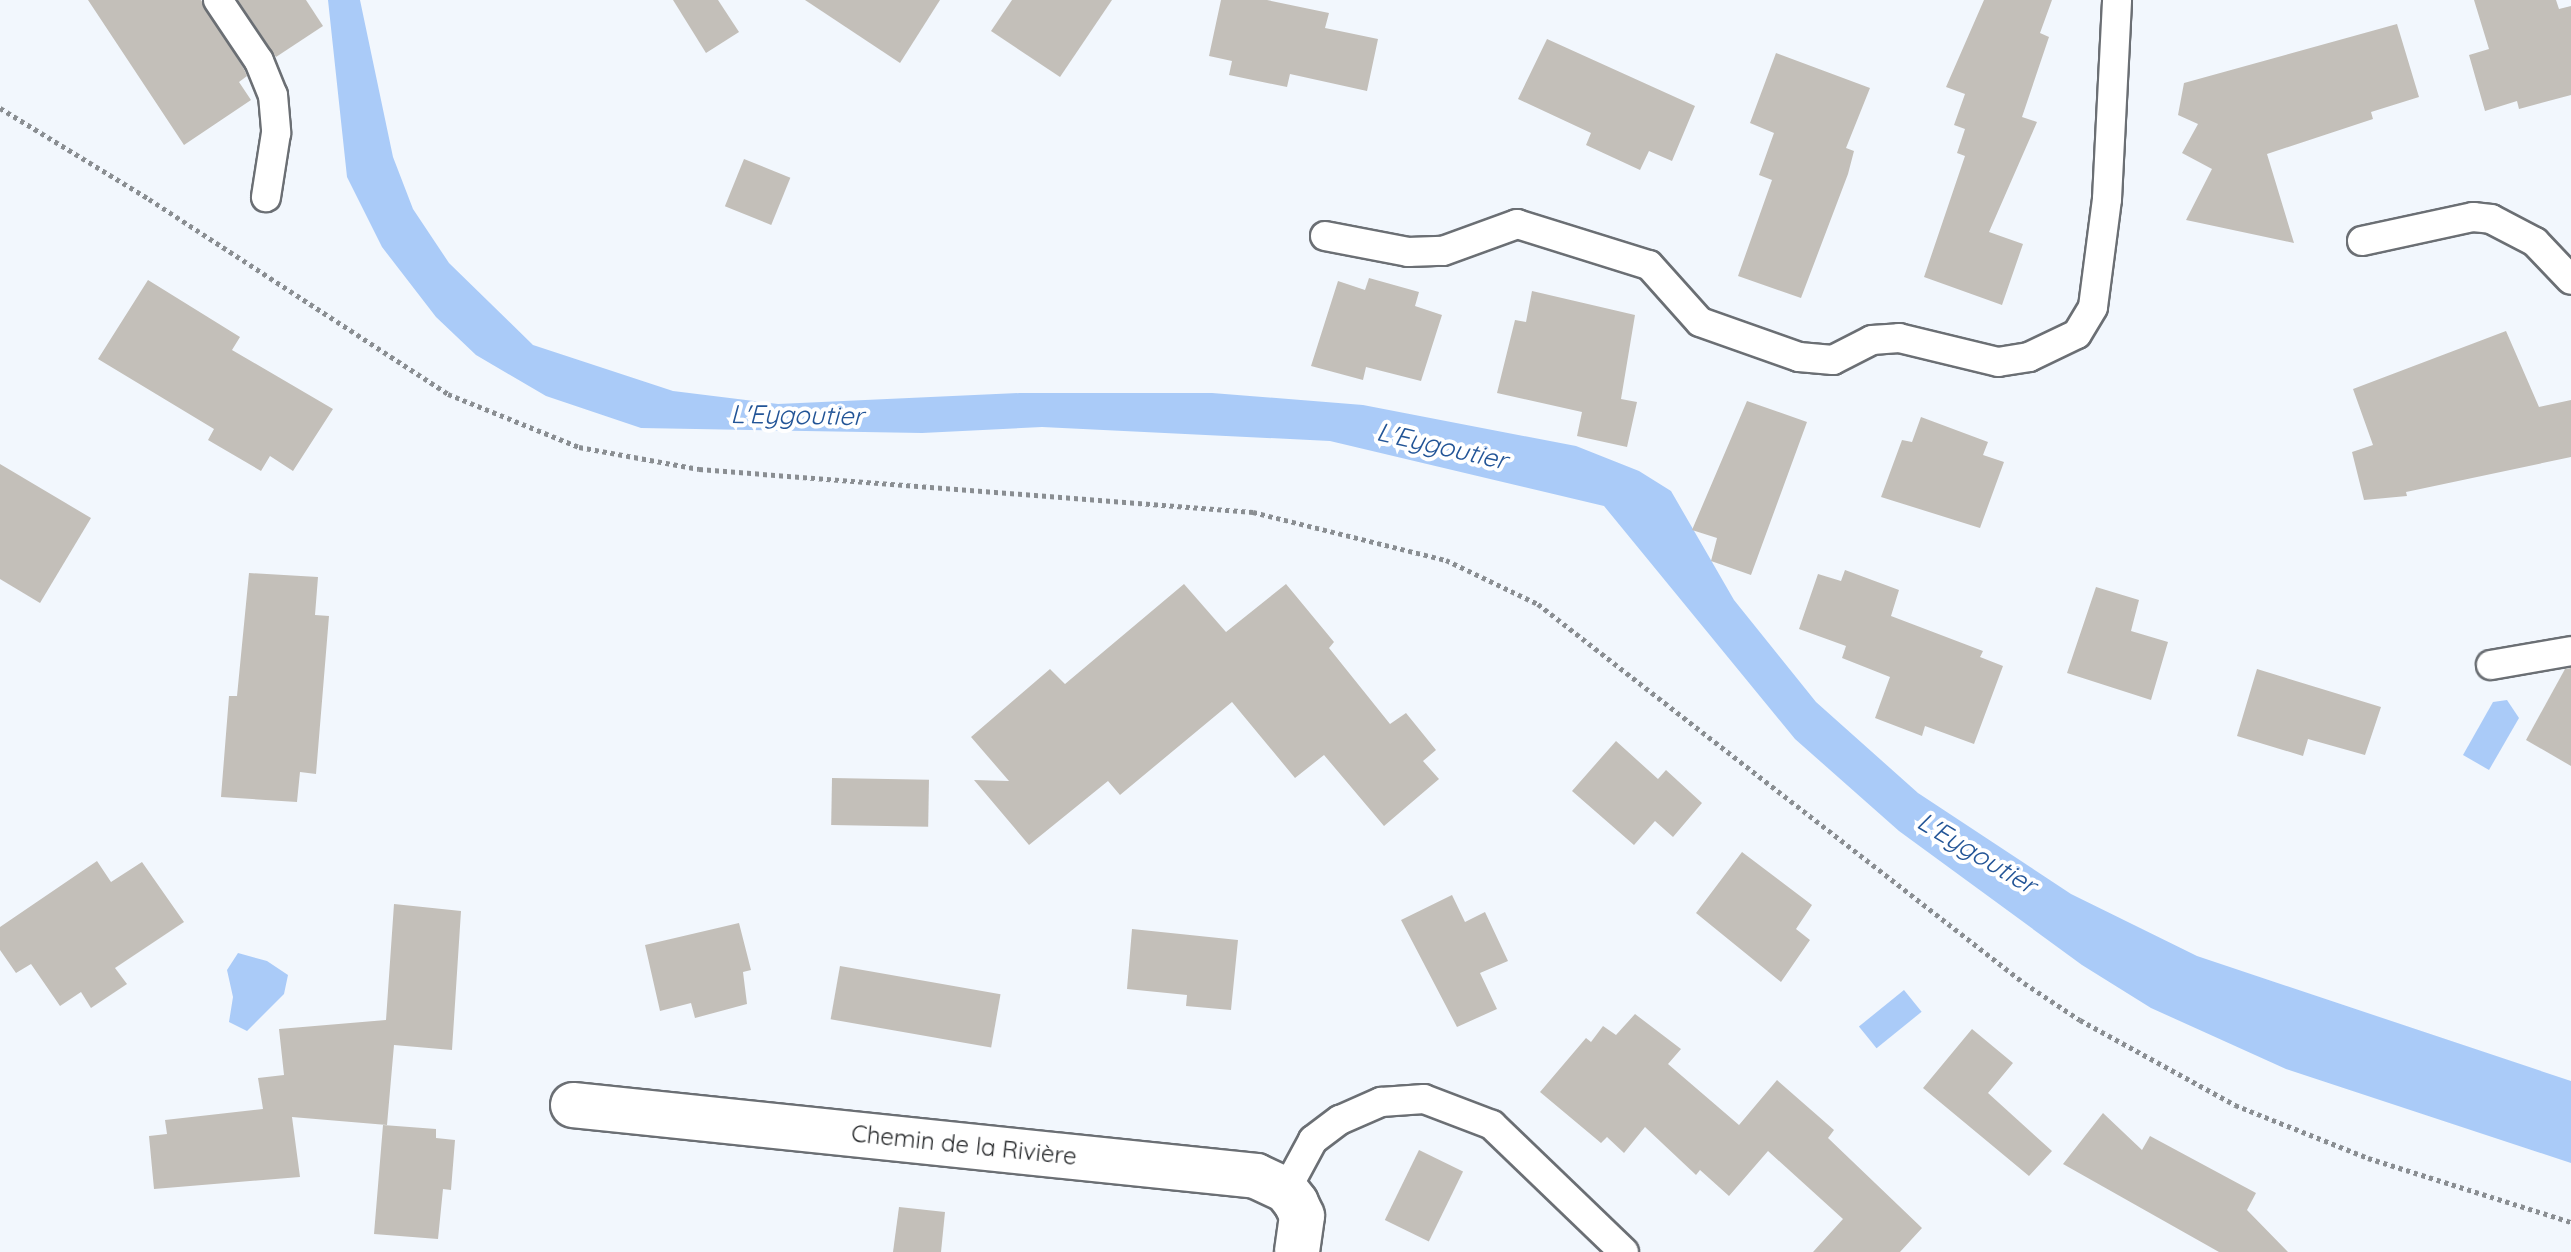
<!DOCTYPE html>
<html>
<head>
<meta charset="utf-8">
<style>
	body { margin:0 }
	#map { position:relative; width:2571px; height:1252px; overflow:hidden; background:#f2f7fd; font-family:Quicksand,sans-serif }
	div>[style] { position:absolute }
	.water>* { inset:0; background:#aacbf8; transform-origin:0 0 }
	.building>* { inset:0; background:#c3bfb9; transform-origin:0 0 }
	.path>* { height:5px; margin-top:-2.5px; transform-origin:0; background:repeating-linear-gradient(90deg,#8a8e92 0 4px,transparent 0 8px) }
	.roads { filter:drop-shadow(2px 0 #6b6f74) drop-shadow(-2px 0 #6b6f74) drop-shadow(0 2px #6b6f74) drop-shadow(0 -2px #6b6f74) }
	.lane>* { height:28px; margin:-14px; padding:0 14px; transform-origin:14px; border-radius:14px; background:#fff }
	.street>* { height:44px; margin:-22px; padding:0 22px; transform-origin:22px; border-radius:22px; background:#fff }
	span { translate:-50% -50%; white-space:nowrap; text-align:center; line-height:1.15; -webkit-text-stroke:8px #fff; paint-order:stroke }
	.street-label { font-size:24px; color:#2a2c2e }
	.water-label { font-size:26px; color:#235597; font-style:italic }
</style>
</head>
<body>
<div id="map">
	<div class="water">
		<div style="clip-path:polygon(328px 0,360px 0,393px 157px,413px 209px,449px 263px,533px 345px,673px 391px,778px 404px,1020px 393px,1212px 393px,1363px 405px,1576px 446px,1639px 471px,1671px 491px,1734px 600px,1816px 702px,1918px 793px,2071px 894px,2197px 956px,2571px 1081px,2571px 1163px,2286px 1069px,2151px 1008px,2082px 965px,1899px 831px,1795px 739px,1604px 506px,1330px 441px,1042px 427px,922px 433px,641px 428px,546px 396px,476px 355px,436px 317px,382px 247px,347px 177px)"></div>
		<div style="clip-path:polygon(2507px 700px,2519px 718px,2489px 770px,2463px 755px,2493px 702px)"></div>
		<div style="clip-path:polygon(238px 953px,267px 961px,288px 975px,284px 994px,247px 1031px,229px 1022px,233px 997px,227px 970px)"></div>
		<div style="left:1904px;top:990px;width:28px;height:58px;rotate:51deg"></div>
	</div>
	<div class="building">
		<div style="clip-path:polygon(88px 0,201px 0,244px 69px,247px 76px,239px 82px,251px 100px,184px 145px)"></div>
		<div style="clip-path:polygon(238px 0,306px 0,323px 26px,276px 57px)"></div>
		<div style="clip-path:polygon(673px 0,718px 0,739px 32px,706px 53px)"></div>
		<div style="clip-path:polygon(805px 0,940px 0,900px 63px)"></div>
		<div style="clip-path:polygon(1012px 0,1112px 0,1060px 77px,991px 31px)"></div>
		<div style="clip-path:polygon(1221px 0,1267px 0,1329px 13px,1325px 28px,1378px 39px,1367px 91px,1290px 74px,1287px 87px,1229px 75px,1232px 61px,1209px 56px)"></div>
		<div style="clip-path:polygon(1984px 0,2052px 0,2040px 33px,2049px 37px,2022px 117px,2037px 122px,1989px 232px,2023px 244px,2002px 305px,1924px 277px,1965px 156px,1957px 153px,1965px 129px,1954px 125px,1965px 94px,1946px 87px)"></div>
		<div style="clip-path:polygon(2474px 0,2556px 0,2559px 9px,2571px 6px,2571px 95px,2519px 109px,2517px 101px,2485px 111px,2469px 55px,2489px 49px)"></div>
		<div style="clip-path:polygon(2397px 24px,2419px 97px,2371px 112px,2373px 119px,2267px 154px,2294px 243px,2186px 220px,2212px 169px,2182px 153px,2198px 124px,2178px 115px,2184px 83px)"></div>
		<div style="clip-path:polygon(1547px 39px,1695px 106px,1672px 161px,1649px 151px,1640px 170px,1586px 145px,1591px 133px,1518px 99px)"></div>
		<div style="clip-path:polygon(1776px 53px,1870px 88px,1846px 148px,1854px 151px,1848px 174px,1801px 298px,1738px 276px,1772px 180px,1759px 175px,1774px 133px,1750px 123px)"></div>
		<div style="left:744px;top:159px;width:50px;height:51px;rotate:22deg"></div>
		<div style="clip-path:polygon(1369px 278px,1419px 292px,1415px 306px,1442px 315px,1421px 381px,1366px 367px,1363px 380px,1311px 366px,1338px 281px,1365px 290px)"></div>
		<div style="clip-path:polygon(148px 280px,240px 337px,232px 350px,333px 409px,293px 471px,270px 456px,261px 471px,208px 440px,214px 429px,98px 359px)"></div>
		<div style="clip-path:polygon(1532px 291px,1635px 315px,1621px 399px,1637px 402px,1627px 447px,1577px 436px,1582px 412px,1497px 393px,1515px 320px,1526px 322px)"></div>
		<div style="clip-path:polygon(2506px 331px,2539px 407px,2571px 400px,2571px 457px,2406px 492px,2407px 496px,2364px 500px,2352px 452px,2373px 445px,2353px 389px)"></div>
		<div style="clip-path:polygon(1747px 401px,1807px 422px,1751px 575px,1711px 561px,1717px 538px,1692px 530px)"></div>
		<div style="clip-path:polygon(1921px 417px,1988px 442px,1983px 455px,2004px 462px,1980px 528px,1881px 497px,1902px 440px,1912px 442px)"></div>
		<div style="clip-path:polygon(0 464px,91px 518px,40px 603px,0 579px)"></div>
		<div style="clip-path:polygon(1845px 570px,1899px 590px,1891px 616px,1983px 651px,1980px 657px,2003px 666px,1974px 744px,1925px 726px,1922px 736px,1875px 718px,1890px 677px,1842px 658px,1846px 646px,1799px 629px,1818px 574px,1841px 581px)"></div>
		<div style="clip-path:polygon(249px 573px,318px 577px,315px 615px,329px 616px,316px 774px,300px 772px,297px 802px,221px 797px,229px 696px,237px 696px)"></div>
		<div style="clip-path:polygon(1184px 584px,1226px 632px,1286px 584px,1334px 642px,1329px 648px,1390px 724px,1406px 713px,1436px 750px,1423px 761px,1439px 779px,1384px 826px,1324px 755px,1295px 778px,1232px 702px,1120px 795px,1108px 781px,1029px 845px,974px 780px,1009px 781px,971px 737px,1050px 669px,1065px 684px)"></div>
		<div style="clip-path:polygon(2096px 587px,2139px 600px,2131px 631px,2168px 642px,2151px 700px,2067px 673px)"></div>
		<div style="clip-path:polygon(2571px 668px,2571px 766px,2526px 740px,2565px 669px)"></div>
		<div style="clip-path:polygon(2257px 669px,2381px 707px,2365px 755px,2308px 739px,2303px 756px,2237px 736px)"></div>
		<div style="clip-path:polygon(1616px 741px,1658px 779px,1666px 770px,1702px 803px,1673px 837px,1655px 821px,1634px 845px,1572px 791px)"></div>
		<div style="left:832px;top:778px;width:97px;height:47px;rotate:1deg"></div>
		<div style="clip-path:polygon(1742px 852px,1812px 905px,1796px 929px,1810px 940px,1781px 982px,1696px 913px)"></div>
		<div style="clip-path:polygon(97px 861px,111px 882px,142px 862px,184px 922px,115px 968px,127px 984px,91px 1008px,81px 992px,60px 1006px,31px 964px,16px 973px,0 950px,0 927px)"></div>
		<div style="clip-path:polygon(1452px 895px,1465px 922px,1485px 912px,1508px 961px,1480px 973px,1497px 1009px,1457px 1027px,1401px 920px)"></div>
		<div style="clip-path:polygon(394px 904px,461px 911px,452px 1050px,394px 1045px,387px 1125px,292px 1117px,300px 1177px,154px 1189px,149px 1136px,167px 1134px,165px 1120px,263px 1109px,258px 1078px,284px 1075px,279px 1029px,386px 1020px)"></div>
		<div style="clip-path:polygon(739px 923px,751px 970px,743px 972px,747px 1004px,695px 1018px,691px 1003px,660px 1011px,645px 945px)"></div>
		<div style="clip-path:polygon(1132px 929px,1238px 940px,1231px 1010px,1186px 1006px,1187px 995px,1127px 989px)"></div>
		<div style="left:840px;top:966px;width:163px;height:54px;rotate:10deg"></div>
		<div style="clip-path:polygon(1635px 1014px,1681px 1049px,1668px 1064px,1739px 1125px,1777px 1080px,1834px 1130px,1828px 1138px,1922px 1228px,1900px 1252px,1813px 1252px,1843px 1219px,1768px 1151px,1729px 1196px,1700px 1170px,1696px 1175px,1645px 1127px,1624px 1153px,1607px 1137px,1601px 1143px,1540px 1092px,1586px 1038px,1591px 1042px,1603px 1026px,1616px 1035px)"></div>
		<div style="clip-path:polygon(1972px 1029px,2013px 1063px,1988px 1093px,2052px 1151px,2029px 1176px,1923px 1088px)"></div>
		<div style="clip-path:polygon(2103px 1113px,2142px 1150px,2150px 1136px,2256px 1193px,2247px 1210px,2288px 1252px,2219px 1252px,2063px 1164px)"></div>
		<div style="clip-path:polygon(383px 1125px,436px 1129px,436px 1138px,455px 1140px,451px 1190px,443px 1189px,438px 1239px,374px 1234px)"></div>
		<div style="left:1419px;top:1150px;width:49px;height:78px;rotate:26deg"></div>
		<div style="clip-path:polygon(899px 1207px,945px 1212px,941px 1252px,893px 1252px)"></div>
	</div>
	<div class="path">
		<div style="left:0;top:108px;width:175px;rotate:31.4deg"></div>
		<div style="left:149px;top:199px;width:357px;rotate:33.1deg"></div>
		<div style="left:448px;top:394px;width:141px;rotate:22deg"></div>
		<div style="left:579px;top:447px;width:122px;rotate:10.4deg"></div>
		<div style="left:699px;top:469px;width:556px;rotate:4.44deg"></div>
		<div style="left:1253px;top:512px;width:199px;rotate:14deg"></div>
		<div style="left:1446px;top:560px;width:102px;rotate:25.6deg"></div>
		<div style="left:1538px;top:604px;width:616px;rotate:37.95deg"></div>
		<div style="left:2024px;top:983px;width:67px;rotate:33.5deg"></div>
		<div style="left:2080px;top:1020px;width:177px;rotate:28.7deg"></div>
		<div style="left:2235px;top:1105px;width:143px;rotate:21.7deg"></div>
		<div style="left:2368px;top:1158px;width:213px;rotate:17.5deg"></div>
	</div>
	<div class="roads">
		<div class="lane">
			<div style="left:218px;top:0;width:73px;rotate:56.1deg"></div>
			<div style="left:259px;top:61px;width:37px;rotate:68deg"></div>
			<div style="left:273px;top:95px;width:38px;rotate:85deg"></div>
			<div style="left:276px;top:133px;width:65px;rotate:98.9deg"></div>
			<div style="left:1325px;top:236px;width:85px;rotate:10.9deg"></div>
			<div style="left:1408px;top:252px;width:35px;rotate:-2deg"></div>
			<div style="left:1443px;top:251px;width:79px;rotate:-20deg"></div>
			<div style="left:1517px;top:224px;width:138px;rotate:17.3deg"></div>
			<div style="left:1649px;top:265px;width:76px;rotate:48.2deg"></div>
			<div style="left:1700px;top:322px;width:105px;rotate:19.5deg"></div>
			<div style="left:1799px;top:357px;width:34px;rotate:5deg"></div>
			<div style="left:1833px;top:360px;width:44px;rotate:-27.1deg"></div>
			<div style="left:1872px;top:340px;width:27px;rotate:-4deg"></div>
			<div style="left:1899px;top:338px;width:102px;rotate:13.6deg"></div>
			<div style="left:1998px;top:362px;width:31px;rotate:-9deg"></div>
			<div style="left:2029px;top:357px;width:53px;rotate:-25.6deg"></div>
			<div style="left:2077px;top:334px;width:31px;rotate:-59deg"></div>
			<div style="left:2093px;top:307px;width:109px;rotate:-82.6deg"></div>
			<div style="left:2107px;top:199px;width:199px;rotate:-87.1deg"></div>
			<div style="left:2362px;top:241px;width:114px;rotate:-12.2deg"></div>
			<div style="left:2473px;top:217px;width:18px;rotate:6deg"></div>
			<div style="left:2491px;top:219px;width:50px;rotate:27.6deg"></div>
			<div style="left:2535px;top:242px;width:52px;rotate:46.5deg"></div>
			<div style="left:2491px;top:665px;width:81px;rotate:-9.9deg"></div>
			<div style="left:1286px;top:1190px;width:57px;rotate:-61.6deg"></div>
			<div style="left:1313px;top:1140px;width:34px;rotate:-37deg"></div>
			<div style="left:1340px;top:1120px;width:45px;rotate:-23.7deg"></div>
			<div style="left:1381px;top:1102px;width:43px;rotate:-4deg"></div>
			<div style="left:1424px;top:1099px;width:73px;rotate:20.9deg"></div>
			<div style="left:1492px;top:1125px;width:183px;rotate:43.9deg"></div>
		</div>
		<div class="street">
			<div style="left:573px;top:1105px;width:687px;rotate:5.93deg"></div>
			<div style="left:1256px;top:1176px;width:33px;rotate:25deg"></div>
			<div style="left:1286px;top:1190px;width:16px;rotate:52deg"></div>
			<div style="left:1296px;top:1203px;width:14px;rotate:65deg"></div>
			<div style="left:1302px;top:1216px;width:36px;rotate:98deg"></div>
		</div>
	</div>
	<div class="street-label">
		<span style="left:964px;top:1145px;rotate:6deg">Chemin de la Rivière</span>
	</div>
	<div class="water-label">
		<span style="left:797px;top:415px;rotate:1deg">L'Eygoutier</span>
		<span style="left:1442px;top:446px;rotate:13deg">L'Eygoutier</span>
		<span style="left:1977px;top:853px;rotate:31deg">L'Eygoutier</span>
	</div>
</div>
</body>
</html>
